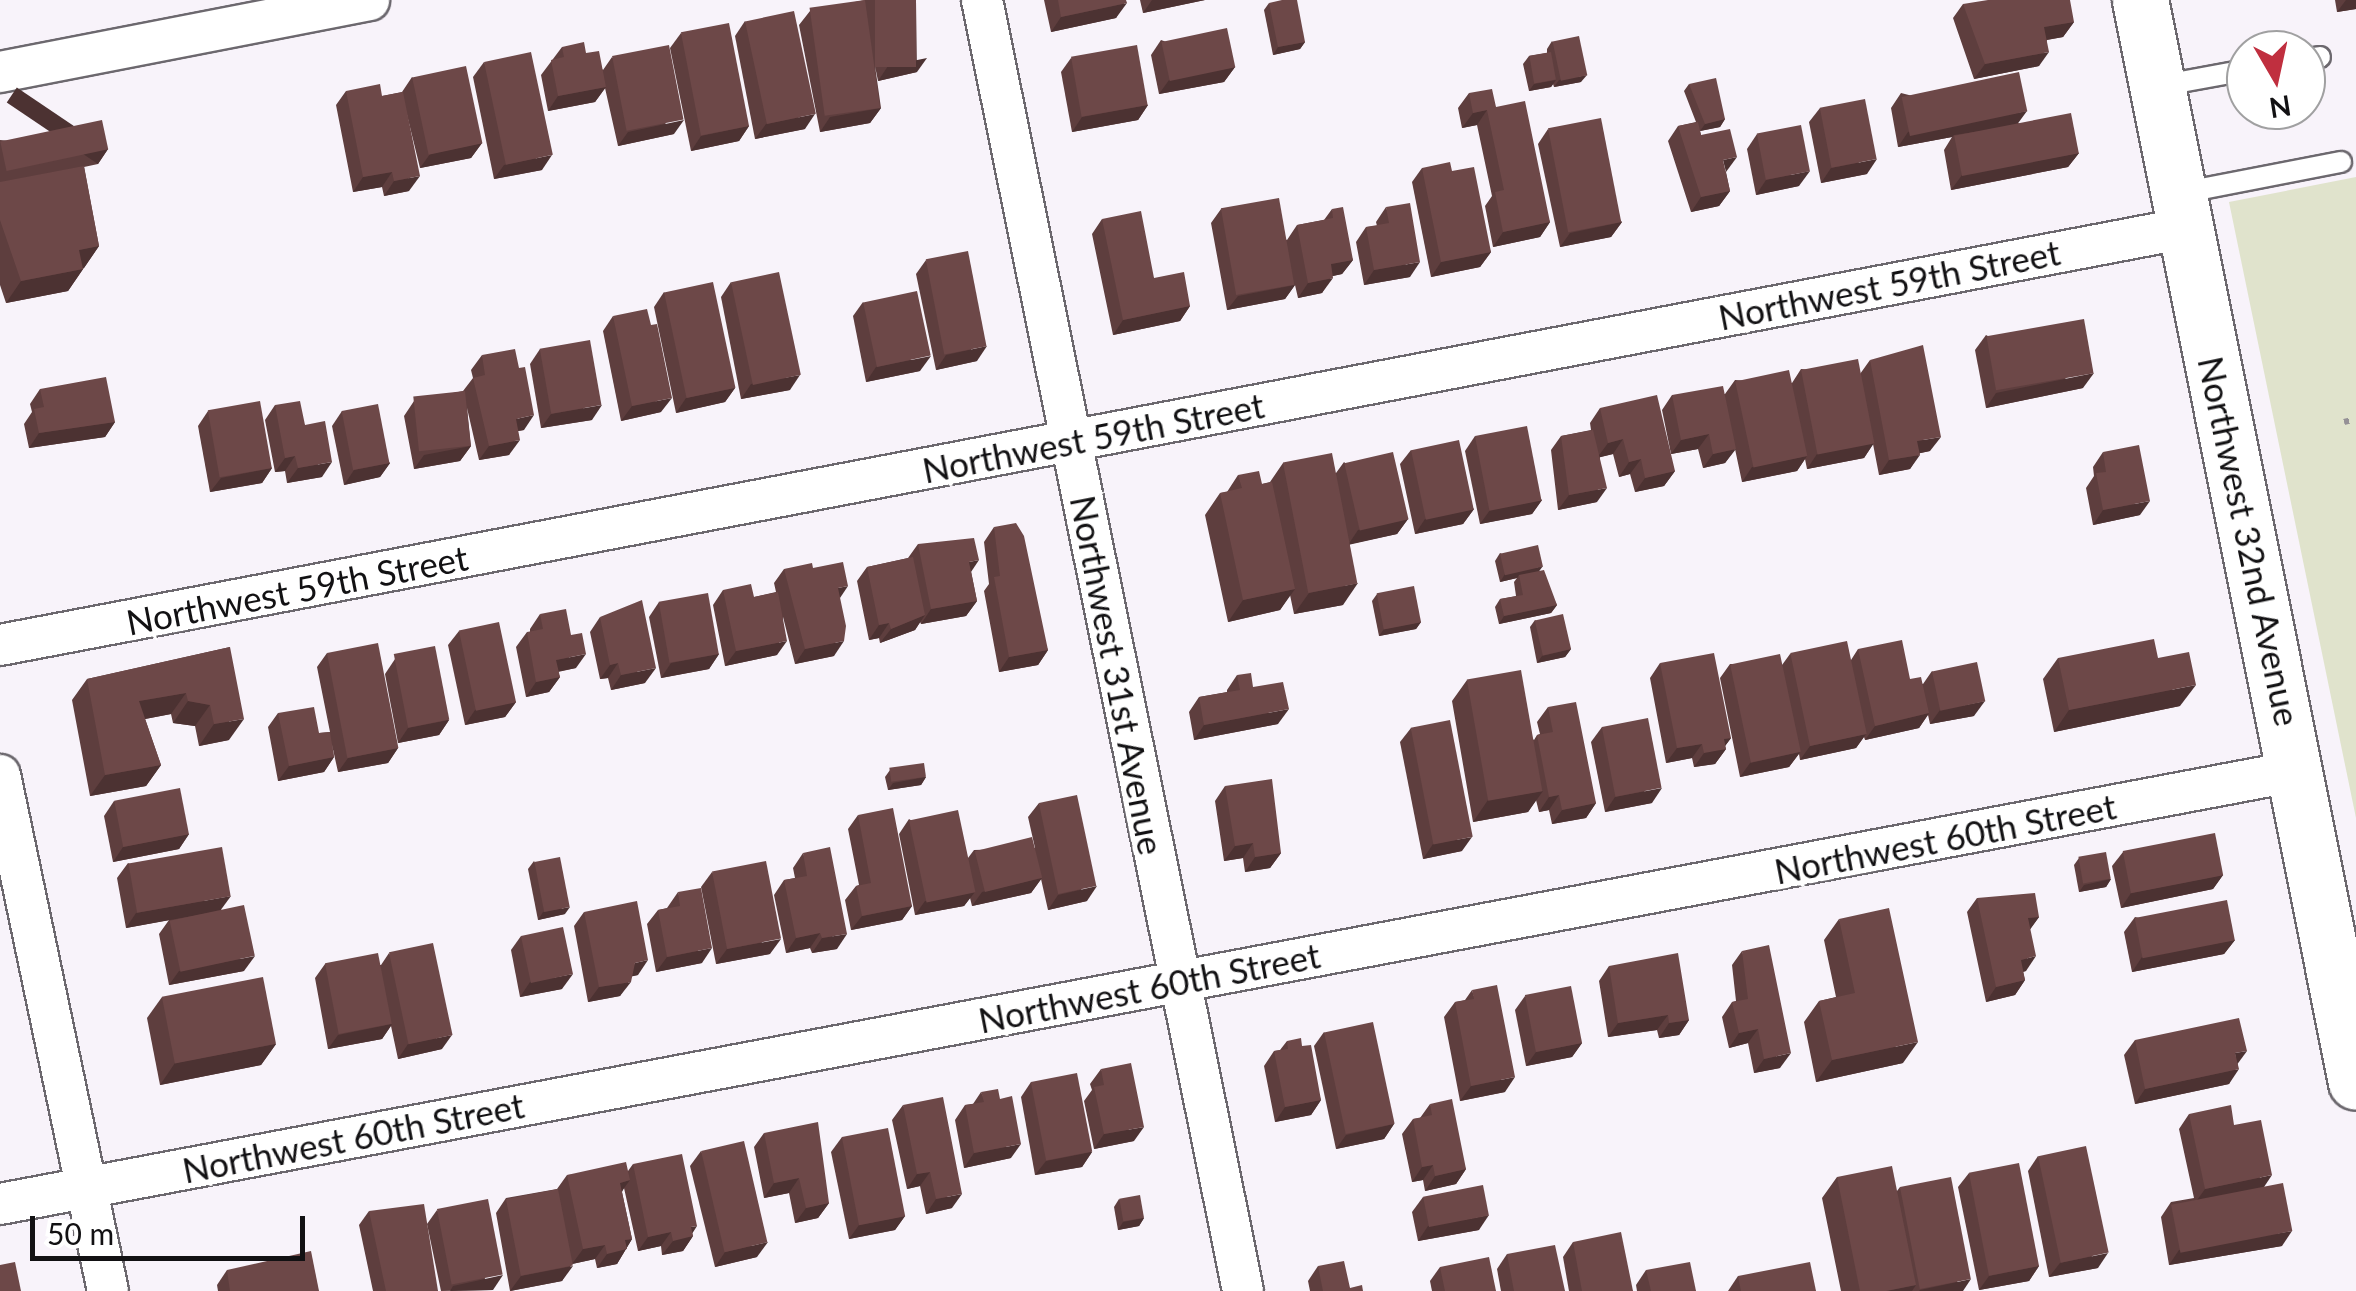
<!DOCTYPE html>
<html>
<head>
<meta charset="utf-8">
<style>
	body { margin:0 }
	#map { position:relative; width:2356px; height:1291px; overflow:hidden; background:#f8f3fa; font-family:Lato,sans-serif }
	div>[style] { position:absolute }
	.green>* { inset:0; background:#e0e3cc }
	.path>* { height:6px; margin-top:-3px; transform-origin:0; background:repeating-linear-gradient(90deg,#959196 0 5px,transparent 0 13px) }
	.roads { filter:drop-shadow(2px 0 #6c686e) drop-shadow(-2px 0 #6c686e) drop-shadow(0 2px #6c686e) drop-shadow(0 -2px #6c686e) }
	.service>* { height:20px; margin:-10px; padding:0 10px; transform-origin:10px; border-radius:10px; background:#fff }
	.minor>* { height:40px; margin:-20px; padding:0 20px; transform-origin:20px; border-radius:20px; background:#fff }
	.secondary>* { height:55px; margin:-27.5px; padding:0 27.5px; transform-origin:27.5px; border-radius:27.5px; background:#fff }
	.wall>* { inset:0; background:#5e3e3e }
	.shaded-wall>* { inset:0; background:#4c3232; transform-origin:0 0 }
	.building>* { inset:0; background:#6d4848; transform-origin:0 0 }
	span { translate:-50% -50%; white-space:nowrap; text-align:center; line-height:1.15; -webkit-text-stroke:10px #fff; paint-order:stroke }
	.street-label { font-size:35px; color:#121113 }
	.north { position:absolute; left:2226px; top:30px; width:100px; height:100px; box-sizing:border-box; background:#fff; border:2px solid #a0a0a1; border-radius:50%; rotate:171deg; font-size:28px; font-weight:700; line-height:40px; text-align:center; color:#121113 }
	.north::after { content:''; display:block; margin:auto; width:35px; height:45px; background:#c02f3f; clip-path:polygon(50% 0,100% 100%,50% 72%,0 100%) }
	.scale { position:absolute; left:30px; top:1216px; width:275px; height:45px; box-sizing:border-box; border:5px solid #121113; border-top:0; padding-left:12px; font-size:30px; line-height:35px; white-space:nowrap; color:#121113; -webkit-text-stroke:8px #fff; paint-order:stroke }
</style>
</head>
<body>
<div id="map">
	<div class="green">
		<div style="clip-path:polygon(2356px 177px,2356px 818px,2229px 202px)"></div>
	</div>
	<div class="path">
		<div style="left:2344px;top:422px;width:12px;rotate:-14deg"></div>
	</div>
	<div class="roads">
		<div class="service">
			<div style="left:2306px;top:59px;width:14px;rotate:-8deg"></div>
			<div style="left:2159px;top:86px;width:88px;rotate:-10.4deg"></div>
			<div style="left:2181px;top:193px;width:163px;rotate:-11deg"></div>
		</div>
		<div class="minor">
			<div style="left:982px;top:0;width:1317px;rotate:78.57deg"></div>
			<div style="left:0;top:72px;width:376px;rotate:-11deg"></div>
			<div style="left:0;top:645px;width:2225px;rotate:-10.8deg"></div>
			<div style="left:0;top:775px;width:527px;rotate:78.18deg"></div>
			<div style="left:0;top:1204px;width:2337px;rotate:-10.68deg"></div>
		</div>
		<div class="secondary">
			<div style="left:2140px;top:0;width:1103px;rotate:78.71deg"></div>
		</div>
	</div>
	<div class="wall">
		<div style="clip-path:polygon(865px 0,916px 0,917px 72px,878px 81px,875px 66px,881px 108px,870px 123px,820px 132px,799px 25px,810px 11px)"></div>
		<div style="clip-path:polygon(1044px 0,1126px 0,1116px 18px,1051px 32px)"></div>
		<div style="clip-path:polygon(1140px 0,1205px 0,1143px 13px)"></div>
		<div style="clip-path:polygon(2335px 0,2356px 0,2356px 9px,2337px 12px)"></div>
		<div style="clip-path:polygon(1269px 3px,1305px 42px,1300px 49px,1273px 55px,1264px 10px)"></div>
		<div style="clip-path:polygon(1963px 4px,2074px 22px,2063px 37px,2047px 40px,2039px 66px,1974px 79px,1953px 18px)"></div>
		<div style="clip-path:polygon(745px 21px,805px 129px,755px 139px,735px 36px)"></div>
		<div style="clip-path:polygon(681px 33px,749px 126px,739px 141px,691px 151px,670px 48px)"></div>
		<div style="clip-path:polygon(1161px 40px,1235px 67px,1224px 82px,1159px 94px,1151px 55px)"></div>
		<div style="clip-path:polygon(1552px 41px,1581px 82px,1554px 87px,1553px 84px,1551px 87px,1529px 91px,1523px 64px,1529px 56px,1547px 53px,1547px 49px)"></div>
		<div style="clip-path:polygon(562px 47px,586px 53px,603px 70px,612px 57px,674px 134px,618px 146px,605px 88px,595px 102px,548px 111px,541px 75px)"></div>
		<div style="clip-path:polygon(1071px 58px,1148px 105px,1138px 120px,1072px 132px,1061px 72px)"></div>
		<div style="clip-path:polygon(484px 62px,542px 170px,494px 179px,473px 77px)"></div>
		<div style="clip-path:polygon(412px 77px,482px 143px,471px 158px,420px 168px,407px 115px,409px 191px,384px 196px,382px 187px,353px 192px,336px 105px,346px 91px,382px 96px,402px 92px)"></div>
		<div style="clip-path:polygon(1689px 84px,1725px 119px,1720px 127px,1700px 131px,1701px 135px,1726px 172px,1730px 191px,1719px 206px,1691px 212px,1668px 141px,1678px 126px,1696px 122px,1684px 91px)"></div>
		<div style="clip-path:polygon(1469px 93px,1496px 107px,1550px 222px,1540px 237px,1493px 247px,1485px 206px,1492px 196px,1477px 125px,1462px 128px,1458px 108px)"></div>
		<div style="clip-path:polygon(1901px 93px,2018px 123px,2079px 153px,2068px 167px,1951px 190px,1944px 150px,1952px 137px,1898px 147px,1891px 108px)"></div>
		<div style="clip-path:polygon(1820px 108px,1867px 174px,1821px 183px,1809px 122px)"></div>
		<div style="clip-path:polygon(1548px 129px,1622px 222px,1611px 237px,1560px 247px,1538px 144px)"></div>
		<div style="clip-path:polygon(1757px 134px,1799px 186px,1756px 195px,1747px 149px)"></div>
		<div style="clip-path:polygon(0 140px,108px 149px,98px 164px,84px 167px,99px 246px,68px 291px,6px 303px,0 285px)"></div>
		<div style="clip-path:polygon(1422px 168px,1452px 171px,1491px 252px,1480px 267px,1431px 277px,1412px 182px)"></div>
		<div style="clip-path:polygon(1386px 207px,1410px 277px,1364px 285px,1356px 242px,1366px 227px,1377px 226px,1376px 222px)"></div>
		<div style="clip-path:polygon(1221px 209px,1287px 240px,1297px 225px,1324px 220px,1332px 209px,1353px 260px,1342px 274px,1332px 276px,1322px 293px,1298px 298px,1295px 285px,1285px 299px,1227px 310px,1211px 223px)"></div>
		<div style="clip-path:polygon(1102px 219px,1154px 278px,1190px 306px,1180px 321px,1113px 335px,1092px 234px)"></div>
		<div style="clip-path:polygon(926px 260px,977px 361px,936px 370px,916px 274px)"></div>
		<div style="clip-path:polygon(731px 282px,790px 390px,741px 399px,721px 297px)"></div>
		<div style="clip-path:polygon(664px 292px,735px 388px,725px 402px,676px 413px,654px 307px)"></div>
		<div style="clip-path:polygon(863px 302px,920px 371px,866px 382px,853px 316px)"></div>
		<div style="clip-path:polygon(613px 316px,661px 412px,621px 421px,603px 331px)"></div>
		<div style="clip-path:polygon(1986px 335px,2083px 388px,1986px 408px,1975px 350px)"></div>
		<div style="clip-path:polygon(540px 349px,592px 420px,541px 428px,530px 364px)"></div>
		<div style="clip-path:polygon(482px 355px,524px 430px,518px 431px,509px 455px,479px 460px,467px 408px,471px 446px,460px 461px,414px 469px,404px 416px,414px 401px,463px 391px,473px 378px,471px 370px)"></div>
		<div style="clip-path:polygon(1870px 360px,1930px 451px,1920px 453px,1910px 469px,1879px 475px,1873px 444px,1864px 458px,1807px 469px,1805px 459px,1797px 471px,1742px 482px,1735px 449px,1725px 463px,1703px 468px,1698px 449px,1671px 454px,1662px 410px,1672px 395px,1725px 394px,1735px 380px,1792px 383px,1801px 369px,1860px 374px)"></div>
		<div style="clip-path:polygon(40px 389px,115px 422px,105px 437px,29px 448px,24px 424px,32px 412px,30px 404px)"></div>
		<div style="clip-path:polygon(275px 405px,305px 425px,322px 477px,287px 483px,285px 471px,275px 472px,265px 420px)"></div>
		<div style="clip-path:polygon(1600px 408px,1675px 471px,1664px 486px,1635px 492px,1630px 474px,1619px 477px,1613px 454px,1600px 457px,1597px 502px,1558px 510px,1551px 450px,1561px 436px,1591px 430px,1590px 423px)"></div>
		<div style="clip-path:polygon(208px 411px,272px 468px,262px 483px,210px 492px,198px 426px)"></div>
		<div style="clip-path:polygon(342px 411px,390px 463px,380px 477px,344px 485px,332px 426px)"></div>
		<div style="clip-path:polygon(1475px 436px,1542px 500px,1532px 514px,1480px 524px,1465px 451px)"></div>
		<div style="clip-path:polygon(1411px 450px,1474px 509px,1463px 524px,1415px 534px,1400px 464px)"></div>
		<div style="clip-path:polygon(2103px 452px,2140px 515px,2093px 525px,2086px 488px,2094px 476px,2093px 467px)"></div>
		<div style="clip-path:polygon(1344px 462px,1408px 519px,1397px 534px,1350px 544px,1343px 605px,1294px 614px,1290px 595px,1280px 610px,1228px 622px,1205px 515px,1220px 493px,1227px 492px,1238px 475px,1262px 484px,1270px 482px,1283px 463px,1336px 473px)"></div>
		<div style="clip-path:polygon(994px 527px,1048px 650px,1038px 665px,999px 672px,984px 591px,989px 584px,984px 542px)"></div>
		<div style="clip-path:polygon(918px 544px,971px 571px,977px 601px,966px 616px,921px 624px,920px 622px,915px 630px,880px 643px,879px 638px,869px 640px,857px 581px,867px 567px,908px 558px)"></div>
		<div style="clip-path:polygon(1500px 553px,1539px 571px,1557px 605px,1551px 613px,1499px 624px,1495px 607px,1500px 599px,1516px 596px,1514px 582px,1517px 578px,1500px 582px,1495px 561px)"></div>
		<div style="clip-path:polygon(813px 568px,840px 597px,834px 656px,795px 664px,783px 617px,777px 655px,725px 666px,713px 605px,723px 590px,754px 597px,776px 592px,774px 583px,784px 569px)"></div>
		<div style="clip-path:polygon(1377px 594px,1421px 622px,1416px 629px,1379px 636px,1372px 601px)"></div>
		<div style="clip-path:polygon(659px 602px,719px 654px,709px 669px,661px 678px,649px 617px)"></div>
		<div style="clip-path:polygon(540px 614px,576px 668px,558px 672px,560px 677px,549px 692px,526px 697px,516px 647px,527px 632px,530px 632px,530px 629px)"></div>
		<div style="clip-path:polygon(600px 617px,645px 683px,611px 690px,608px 678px,600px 679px,590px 632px)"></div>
		<div style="clip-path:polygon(1535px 620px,1571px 649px,1565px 657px,1537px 663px,1530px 627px)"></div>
		<div style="clip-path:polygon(459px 631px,516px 702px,505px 717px,465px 725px,448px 645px)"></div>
		<div style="clip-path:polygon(230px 647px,229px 740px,199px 746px,195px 726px,173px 723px,171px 714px,145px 719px,161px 765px,146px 786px,90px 796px,72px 700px,87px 679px)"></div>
		<div style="clip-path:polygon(1858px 649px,1910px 679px,1923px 684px,1932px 671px,1974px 716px,1930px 724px,1928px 715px,1919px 728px,1865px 740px,1864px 737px,1856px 748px,1800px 760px,1799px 754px,1789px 767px,1740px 777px,1720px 678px,1730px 664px,1782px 665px,1790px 654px,1851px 660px)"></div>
		<div style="clip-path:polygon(327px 653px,398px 748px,388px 763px,338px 772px,332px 745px,334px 757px,324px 772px,278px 781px,268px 727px,278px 713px,319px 733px,330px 732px,317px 667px)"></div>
		<div style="clip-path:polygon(2058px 658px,2158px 658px,2180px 706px,2054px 732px,2043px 679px)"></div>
		<div style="clip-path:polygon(395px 659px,449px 720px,439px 735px,398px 743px,385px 674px)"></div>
		<div style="clip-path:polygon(1660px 663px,1731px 738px,1725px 746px,1726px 749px,1715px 764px,1694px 767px,1692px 758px,1666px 763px,1650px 678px)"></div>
		<div style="clip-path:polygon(1237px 675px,1278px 724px,1194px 740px,1189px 712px,1199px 697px,1227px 692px,1227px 690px)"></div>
		<div style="clip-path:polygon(1467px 680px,1534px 740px,1537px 735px,1540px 734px,1537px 722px,1548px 707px,1596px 803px,1586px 818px,1552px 824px,1549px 810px,1539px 812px,1536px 800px,1528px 812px,1473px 822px,1452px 701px)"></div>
		<div style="clip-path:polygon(1602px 727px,1652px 803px,1605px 812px,1591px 742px)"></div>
		<div style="clip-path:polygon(1411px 728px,1462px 851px,1423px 859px,1400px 742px)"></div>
		<div style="clip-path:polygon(890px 770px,926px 777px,921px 785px,888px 790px,885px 777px)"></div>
		<div style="clip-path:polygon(1225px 786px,1281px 853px,1270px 868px,1245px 872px,1243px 858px,1224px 861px,1215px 801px)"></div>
		<div style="clip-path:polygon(114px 801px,189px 834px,179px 849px,113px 862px,104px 816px)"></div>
		<div style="clip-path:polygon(1039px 803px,1087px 901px,1048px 910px,1041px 879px,1031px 893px,972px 906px,970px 898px,964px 906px,915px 915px,899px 834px,909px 819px,968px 858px,974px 850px,1035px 848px,1028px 817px)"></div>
		<div style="clip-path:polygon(858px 815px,912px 906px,902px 920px,851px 930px,845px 900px,856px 886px,859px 885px,848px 829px)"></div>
		<div style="clip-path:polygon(2123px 852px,2223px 875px,2213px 889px,2121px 908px,2112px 866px)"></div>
		<div style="clip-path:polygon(803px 853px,837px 949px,812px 953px,810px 948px,786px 953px,774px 895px,784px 880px,795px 878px,793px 868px)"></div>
		<div style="clip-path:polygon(2079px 858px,2111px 879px,2106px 887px,2079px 892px,2074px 865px)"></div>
		<div style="clip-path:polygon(534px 861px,565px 914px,538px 920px,528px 869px)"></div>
		<div style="clip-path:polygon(128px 863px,221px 909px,244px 971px,169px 985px,159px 934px,169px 920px,126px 928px,117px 878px)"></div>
		<div style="clip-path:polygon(712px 872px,770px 954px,716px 964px,701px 887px)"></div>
		<div style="clip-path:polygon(678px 892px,702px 963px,656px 972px,647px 924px,658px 910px,667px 908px)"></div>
		<div style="clip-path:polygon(1977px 898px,2039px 917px,2030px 929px,2026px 971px,2023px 972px,2025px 980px,2015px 995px,1986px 1002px,1967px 912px)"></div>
		<div style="clip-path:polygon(584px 912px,638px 975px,632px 976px,620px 996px,588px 1002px,574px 926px)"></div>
		<div style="clip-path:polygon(2135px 917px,2235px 940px,2224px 954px,2132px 972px,2124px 932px)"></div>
		<div style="clip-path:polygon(1839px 919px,1903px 1063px,1816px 1082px,1804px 1022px,1819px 1001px,1836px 997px,1824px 940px)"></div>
		<div style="clip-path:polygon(521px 936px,562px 989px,520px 997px,511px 950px)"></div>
		<div style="clip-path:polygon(1742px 951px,1780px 1068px,1754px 1073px,1748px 1043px,1729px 1048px,1722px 1017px,1732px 1002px,1736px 1001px,1732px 965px)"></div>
		<div style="clip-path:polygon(389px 953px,442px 1049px,398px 1059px,391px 1026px,382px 1039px,328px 1049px,315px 978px,325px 964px,381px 965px)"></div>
		<div style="clip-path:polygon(1609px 966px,1689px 1020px,1679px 1035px,1659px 1038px,1657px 1030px,1608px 1037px,1599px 981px)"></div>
		<div style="clip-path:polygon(1472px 990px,1505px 1092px,1460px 1101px,1444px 1017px,1455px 1002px,1465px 1000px)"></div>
		<div style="clip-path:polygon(1525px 996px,1582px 1043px,1572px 1057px,1526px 1066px,1515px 1010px)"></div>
		<div style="clip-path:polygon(162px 997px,276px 1044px,261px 1065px,160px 1085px,147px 1018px)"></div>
		<div style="clip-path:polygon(1324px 1032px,1394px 1124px,1384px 1139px,1336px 1149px,1314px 1046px)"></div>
		<div style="clip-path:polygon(2135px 1040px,2238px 1064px,2229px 1084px,2135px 1104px,2124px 1055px)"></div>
		<div style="clip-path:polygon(1287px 1041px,1302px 1046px,1321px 1100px,1311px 1115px,1275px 1122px,1264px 1066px,1274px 1051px,1280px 1050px)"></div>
		<div style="clip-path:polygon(1101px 1069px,1134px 1141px,1094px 1149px,1084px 1101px,1092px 1090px,1090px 1084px)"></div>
		<div style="clip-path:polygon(1031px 1082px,1092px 1152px,1082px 1167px,1035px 1175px,1021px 1097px)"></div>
		<div style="clip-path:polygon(981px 1092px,1011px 1158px,964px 1168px,955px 1120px,965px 1105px,973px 1104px)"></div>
		<div style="clip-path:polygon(1430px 1104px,1466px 1169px,1456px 1184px,1425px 1191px,1423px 1180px,1412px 1182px,1402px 1134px,1413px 1119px,1420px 1118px)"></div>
		<div style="clip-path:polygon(903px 1105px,952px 1208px,926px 1214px,920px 1186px,907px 1189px,892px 1120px)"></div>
		<div style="clip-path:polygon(2189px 1114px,2234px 1125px,2264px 1186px,2282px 1246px,2169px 1265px,2161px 1217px,2171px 1202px,2194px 1198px,2179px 1129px)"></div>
		<div style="clip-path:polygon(764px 1133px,829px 1203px,818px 1218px,795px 1223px,789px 1193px,764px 1198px,754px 1147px)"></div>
		<div style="clip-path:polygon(842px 1137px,905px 1216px,895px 1230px,849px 1239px,831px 1152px)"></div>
		<div style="clip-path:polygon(701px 1151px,757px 1257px,715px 1267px,690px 1166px)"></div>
		<div style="clip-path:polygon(2038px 1156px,2098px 1268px,2049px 1277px,2028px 1171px)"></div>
		<div style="clip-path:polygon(633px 1164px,692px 1233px,693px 1236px,683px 1251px,662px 1255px,661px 1246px,638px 1251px,624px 1188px,622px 1192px,632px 1239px,617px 1264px,597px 1268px,595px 1259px,572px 1264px,562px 1281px,510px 1291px,496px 1213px,506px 1198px,557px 1189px,567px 1175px,628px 1171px)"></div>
		<div style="clip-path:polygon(1969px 1173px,2039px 1266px,2029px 1281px,1979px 1290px,1958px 1187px)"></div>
		<div style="clip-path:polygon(1837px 1177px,1897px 1191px,1900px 1187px,1963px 1291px,1841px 1291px,1822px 1198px)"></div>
		<div style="clip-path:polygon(1423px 1197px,1479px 1230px,1418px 1241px,1412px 1212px)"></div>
		<div style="clip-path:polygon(1119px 1199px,1144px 1218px,1139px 1226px,1118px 1230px,1114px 1207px)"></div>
		<div style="clip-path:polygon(437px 1210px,493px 1290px,441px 1291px,427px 1224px)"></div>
		<div style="clip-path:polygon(369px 1211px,438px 1291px,373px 1291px,359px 1225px)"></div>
		<div style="clip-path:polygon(1573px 1242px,1633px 1291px,1569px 1291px,1563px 1257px)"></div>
		<div style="clip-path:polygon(1507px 1254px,1565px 1291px,1501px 1291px,1497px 1269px)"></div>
		<div style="clip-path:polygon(1318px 1266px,1350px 1288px,1363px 1291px,1310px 1291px,1308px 1281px)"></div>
		<div style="clip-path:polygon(1440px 1267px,1496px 1291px,1432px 1291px,1430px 1281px)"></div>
		<div style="clip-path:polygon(227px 1270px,319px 1291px,218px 1291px,217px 1285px)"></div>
		<div style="clip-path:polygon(1646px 1270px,1696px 1291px,1637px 1291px,1636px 1285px)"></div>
		<div style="clip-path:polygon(1738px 1276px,1816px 1291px,1728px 1291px)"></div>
	</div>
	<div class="shaded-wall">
		<div style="clip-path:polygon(1152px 0,1205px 0,1143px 13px)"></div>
		<div style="clip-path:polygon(2346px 0,2356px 0,2356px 9px,2337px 12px)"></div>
		<div style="clip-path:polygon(1127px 3px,1116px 18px,1051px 32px,1061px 17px)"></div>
		<div style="clip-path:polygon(2074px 22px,2063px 37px,2034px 42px,2044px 27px)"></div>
		<div style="clip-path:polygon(1305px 42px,1300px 49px,1273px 55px,1278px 47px)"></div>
		<div style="clip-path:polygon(2049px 52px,2039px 66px,1974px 79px,1985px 64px)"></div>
		<div style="clip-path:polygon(927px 58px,917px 72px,878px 81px,888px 66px)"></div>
		<div style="clip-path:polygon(1235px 67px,1224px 82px,1159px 94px,1169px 80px)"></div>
		<div style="clip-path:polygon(1587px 75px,1581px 82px,1554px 87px,1559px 80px)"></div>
		<div style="clip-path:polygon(1556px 80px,1551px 87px,1529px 91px,1534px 84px)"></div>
		<div style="clip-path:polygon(606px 87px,595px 102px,548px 111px,558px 96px)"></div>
		<div style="clip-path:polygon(1148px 105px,1138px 120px,1072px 132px,1082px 117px)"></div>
		<div style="clip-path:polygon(881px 108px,870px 123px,820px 132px,830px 117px)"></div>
		<div style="clip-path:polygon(1487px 110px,1477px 125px,1462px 128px,1473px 113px)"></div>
		<div style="clip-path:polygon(2027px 111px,2016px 126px,1954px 135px,1952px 137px,1898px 147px,1908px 132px)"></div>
		<div style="clip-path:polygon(815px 114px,805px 129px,755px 139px,766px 124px)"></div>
		<div style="clip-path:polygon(1725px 119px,1720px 127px,1700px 131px,1705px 124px)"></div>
		<div style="clip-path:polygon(684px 120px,674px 134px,618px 146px,628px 132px)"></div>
		<div style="clip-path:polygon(749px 126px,739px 141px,691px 151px,701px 136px)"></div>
		<div style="clip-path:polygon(482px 143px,471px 158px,420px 168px,430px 154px)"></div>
		<div style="left:108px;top:149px;width:18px;height:110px;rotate:124deg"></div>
		<div style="clip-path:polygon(2079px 153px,2068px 167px,1951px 190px,1962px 175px)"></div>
		<div style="clip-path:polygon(552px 155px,542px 170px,494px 179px,504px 165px)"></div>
		<div style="clip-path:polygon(1737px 157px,1726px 172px,1723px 160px)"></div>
		<div style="clip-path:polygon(1877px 159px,1867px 174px,1821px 183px,1831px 168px)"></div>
		<div style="clip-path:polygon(1810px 171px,1799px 186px,1756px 195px,1766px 180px)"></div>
		<div style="clip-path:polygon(392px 172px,382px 187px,353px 192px,363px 177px)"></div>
		<div style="clip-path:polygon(420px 176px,409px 191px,384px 196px,394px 181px)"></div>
		<div style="clip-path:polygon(1730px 191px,1719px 206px,1691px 212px,1701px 197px)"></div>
		<div style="clip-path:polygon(1550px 222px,1540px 237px,1493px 247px,1503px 232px)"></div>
		<div style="clip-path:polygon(1622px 222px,1611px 237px,1560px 247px,1570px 233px)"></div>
		<div style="clip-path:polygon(99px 246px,84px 268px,64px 272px,79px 250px)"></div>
		<div style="clip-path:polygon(1491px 252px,1480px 267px,1431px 277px,1441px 262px)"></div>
		<div style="clip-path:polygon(1353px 260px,1342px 274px,1320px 279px,1331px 264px)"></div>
		<div style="clip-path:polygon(1420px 262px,1410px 277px,1364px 285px,1374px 270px)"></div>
		<div style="clip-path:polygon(83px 269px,68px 291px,6px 303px,21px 281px)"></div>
		<div style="clip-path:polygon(1333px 278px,1322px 293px,1298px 298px,1308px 283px)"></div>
		<div style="clip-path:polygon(1295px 285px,1285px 299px,1227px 310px,1238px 296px)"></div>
		<div style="clip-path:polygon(1190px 306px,1180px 321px,1113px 335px,1123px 320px)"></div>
		<div style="clip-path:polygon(987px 346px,977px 361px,936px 370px,946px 355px)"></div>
		<div style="clip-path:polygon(931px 356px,920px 371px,866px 382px,876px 367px)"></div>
		<div style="clip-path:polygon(2094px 373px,2083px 388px,1986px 408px,1996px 393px)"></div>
		<div style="clip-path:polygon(800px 375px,790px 390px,741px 399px,751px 384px)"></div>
		<div style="clip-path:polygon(735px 388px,725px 402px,676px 413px,686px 398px)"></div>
		<div style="clip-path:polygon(672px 398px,661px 412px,621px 421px,632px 406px)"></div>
		<div style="clip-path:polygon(602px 405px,592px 420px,541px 428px,551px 414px)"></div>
		<div style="clip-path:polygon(534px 415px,524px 430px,505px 433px,516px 419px)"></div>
		<div style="clip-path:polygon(115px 422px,105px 437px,29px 448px,39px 433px)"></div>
		<div style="clip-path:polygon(1709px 434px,1698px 449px,1671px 454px,1681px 440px)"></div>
		<div style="clip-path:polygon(1941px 437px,1930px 451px,1907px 456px,1917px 441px)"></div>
		<div style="clip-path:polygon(1623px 439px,1613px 454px,1597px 458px,1608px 443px)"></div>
		<div style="clip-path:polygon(520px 440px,509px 455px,479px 460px,489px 446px)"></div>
		<div style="clip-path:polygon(1874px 443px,1864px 458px,1807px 469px,1817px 454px)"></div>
		<div style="clip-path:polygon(471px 446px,460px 461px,414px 469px,424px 455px)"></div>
		<div style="clip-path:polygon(1736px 449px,1725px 463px,1703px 468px,1713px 454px)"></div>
		<div style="clip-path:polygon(1920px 455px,1910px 469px,1879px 475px,1889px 460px)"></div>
		<div style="clip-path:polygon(295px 456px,285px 471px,275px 472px,285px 458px)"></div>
		<div style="clip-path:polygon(1807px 456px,1797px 471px,1742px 482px,1752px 467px)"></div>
		<div style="clip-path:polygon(1641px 459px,1630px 474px,1619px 477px,1629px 462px)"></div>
		<div style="clip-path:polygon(332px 462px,322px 477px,287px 483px,298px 468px)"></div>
		<div style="clip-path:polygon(390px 463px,380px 477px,344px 485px,354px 470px)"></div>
		<div style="clip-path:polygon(272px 468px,262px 483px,210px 492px,221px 478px)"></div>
		<div style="clip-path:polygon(1675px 471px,1664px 486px,1635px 492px,1645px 478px)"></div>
		<div style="clip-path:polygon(1607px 488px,1597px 502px,1558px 510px,1569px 495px)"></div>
		<div style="clip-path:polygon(1542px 500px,1532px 514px,1480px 524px,1490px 510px)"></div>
		<div style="clip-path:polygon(2150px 501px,2140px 515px,2093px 525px,2103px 510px)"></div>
		<div style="clip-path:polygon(1474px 509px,1463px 524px,1415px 534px,1425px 519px)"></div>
		<div style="clip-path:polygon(1408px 519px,1397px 534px,1348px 545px,1358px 530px)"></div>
		<div style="clip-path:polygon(979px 560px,969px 575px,969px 562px)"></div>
		<div style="clip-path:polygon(1543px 566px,1537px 574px,1519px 575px,1517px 578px,1500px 582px,1505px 574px)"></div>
		<div style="clip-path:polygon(1358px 583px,1343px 605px,1294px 614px,1309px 593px)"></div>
		<div style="clip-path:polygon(848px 586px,838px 601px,838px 588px)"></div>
		<div style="clip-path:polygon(1295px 589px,1280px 610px,1228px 622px,1243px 600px)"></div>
		<div style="clip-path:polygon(977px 601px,966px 616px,921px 624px,931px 609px)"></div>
		<div style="clip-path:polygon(1557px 605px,1551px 613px,1499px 624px,1504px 616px)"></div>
		<div style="clip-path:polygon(925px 615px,915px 630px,880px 643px,891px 629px)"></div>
		<div style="clip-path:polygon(1421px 622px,1416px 629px,1379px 636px,1384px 629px)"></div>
		<div style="clip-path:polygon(889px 623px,879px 638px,869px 640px,879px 625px)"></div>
		<div style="clip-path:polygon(787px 641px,777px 655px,725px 666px,736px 651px)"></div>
		<div style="clip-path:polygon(844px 641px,834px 656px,795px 664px,805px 649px)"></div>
		<div style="clip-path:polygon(1571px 649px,1565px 657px,1537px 663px,1542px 656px)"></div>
		<div style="clip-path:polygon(1048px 650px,1038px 665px,999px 672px,1009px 657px)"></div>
		<div style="clip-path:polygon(586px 654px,576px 668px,545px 674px,556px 660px)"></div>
		<div style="clip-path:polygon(719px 654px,709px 669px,661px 678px,671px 663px)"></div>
		<div style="clip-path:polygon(618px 663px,608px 678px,600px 679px,610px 665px)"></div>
		<div style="clip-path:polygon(656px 668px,645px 683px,611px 690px,621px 675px)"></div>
		<div style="clip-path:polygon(560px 677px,549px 692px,526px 697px,536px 682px)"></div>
		<div style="clip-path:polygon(2196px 685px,2180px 706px,2054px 732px,2069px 710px)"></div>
		<div style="clip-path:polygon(186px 693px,171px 714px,124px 723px,139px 701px)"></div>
		<div style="clip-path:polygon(188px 701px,210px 705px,195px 726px,173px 723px)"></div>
		<div style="clip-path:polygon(1985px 701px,1974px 716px,1930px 724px,1940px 710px)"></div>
		<div style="clip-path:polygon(516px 702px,505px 717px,465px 725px,475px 710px)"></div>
		<div style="clip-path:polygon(1289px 709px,1278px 724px,1194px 740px,1204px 725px)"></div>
		<div style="clip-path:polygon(1929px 713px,1919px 728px,1865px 740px,1875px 726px)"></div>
		<div style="clip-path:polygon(244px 719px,229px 740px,199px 746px,214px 724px)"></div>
		<div style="clip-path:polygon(449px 720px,439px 735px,398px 743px,408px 728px)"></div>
		<div style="clip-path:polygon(1866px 734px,1856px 748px,1800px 760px,1810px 746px)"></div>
		<div style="clip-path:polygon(1731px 738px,1722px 750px,1726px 749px,1715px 764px,1694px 767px,1704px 753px,1724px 739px)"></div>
		<div style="clip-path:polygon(1702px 744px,1692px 758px,1666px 763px,1677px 748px)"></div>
		<div style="clip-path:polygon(398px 748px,388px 763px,338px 772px,348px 758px)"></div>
		<div style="clip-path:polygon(1800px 752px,1789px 767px,1740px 777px,1750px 763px)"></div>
		<div style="clip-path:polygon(334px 757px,324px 772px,278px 781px,289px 766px)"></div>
		<div style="clip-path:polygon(161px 765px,146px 786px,90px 796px,105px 775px)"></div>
		<div style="clip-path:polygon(926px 777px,921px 785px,888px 790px,893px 783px)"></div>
		<div style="clip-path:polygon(1662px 788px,1652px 803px,1605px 812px,1615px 797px)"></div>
		<div style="clip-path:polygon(1543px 791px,1528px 812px,1473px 822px,1488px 800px)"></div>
		<div style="clip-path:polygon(1559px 795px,1549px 810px,1539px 812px,1549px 797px)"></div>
		<div style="clip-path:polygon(1596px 803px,1586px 818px,1552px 824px,1562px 810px)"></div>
		<div style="clip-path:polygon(189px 834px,179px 849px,113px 862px,123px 847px)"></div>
		<div style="clip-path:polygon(1472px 837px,1462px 851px,1423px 859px,1433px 844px)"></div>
		<div style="clip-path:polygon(1253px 843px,1243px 858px,1224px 861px,1235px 846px)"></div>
		<div style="clip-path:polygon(1281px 853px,1270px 868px,1245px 872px,1255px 857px)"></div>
		<div style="clip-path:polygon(2223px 875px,2213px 889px,2121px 908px,2131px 893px)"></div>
		<div style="clip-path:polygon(1042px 878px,1031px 893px,972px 906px,982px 892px)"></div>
		<div style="clip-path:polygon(2111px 879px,2106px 887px,2079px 892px,2084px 885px)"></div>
		<div style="clip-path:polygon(1097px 886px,1087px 901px,1048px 910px,1058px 895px)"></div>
		<div style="clip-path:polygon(975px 892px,964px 906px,915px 915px,925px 901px)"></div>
		<div style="clip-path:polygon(231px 896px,220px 911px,126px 928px,136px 913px)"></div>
		<div style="clip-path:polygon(912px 906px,902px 920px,851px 930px,862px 916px)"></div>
		<div style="clip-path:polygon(570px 907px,565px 914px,538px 920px,543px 912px)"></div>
		<div style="clip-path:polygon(2039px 917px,2029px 931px,2028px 918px)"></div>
		<div style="clip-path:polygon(820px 933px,810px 948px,786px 953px,796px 938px)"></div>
		<div style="clip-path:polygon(847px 934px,837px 949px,812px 953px,822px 938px)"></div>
		<div style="clip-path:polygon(781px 939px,770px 954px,716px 964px,727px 949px)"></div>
		<div style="clip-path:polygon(2235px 940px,2224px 954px,2132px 972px,2142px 957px)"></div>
		<div style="clip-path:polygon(712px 948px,702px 963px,656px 972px,667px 957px)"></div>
		<div style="clip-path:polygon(255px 956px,244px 971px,169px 985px,179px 971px)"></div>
		<div style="clip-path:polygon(2036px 956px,2026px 971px,2010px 974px,2021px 960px)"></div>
		<div style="clip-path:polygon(648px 960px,638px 975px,625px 978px,635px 963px)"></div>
		<div style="clip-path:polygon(573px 974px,562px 989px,520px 997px,530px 982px)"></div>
		<div style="clip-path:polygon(2025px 980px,2015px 995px,1986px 1002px,1996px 987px)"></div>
		<div style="clip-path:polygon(631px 982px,620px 996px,588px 1002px,599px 987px)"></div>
		<div style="clip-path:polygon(1668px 1015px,1657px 1030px,1608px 1037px,1618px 1023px)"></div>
		<div style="clip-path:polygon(1689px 1020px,1679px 1035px,1659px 1038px,1669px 1023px)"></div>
		<div style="clip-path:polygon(392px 1024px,382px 1039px,328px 1049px,338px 1035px)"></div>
		<div style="clip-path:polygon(1758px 1029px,1748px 1043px,1729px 1048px,1739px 1033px)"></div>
		<div style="clip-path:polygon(452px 1035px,442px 1049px,398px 1059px,408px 1044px)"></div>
		<div style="clip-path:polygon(1918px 1042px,1903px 1063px,1816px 1082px,1832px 1060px)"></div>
		<div style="clip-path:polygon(1582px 1043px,1572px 1057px,1526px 1066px,1536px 1052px)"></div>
		<div style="clip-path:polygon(276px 1044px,261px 1065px,160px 1085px,175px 1063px)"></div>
		<div style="clip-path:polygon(2247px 1051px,2236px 1066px,2235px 1053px)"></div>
		<div style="clip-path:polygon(1791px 1053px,1780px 1068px,1754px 1073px,1764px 1059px)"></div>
		<div style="clip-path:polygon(2239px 1069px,2229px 1084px,2135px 1104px,2145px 1089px)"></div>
		<div style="clip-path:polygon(1515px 1077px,1505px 1092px,1460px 1101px,1471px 1086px)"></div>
		<div style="clip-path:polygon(1321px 1100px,1311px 1115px,1275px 1122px,1285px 1107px)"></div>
		<div style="clip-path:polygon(1394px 1124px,1384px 1139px,1336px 1149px,1346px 1135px)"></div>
		<div style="clip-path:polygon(1144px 1127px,1134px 1141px,1094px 1149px,1104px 1134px)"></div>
		<div style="clip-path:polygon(1021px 1144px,1011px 1158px,964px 1168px,974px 1153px)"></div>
		<div style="clip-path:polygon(1092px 1152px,1082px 1167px,1035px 1175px,1046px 1161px)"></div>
		<div style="clip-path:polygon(1433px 1165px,1423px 1180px,1412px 1182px,1422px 1167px)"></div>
		<div style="clip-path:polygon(1466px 1169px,1456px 1184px,1425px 1191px,1435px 1176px)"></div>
		<div style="clip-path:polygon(930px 1172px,920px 1186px,907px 1189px,917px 1174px)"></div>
		<div style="clip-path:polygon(2272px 1175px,2262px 1190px,2195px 1203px,2205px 1189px)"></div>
		<div style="clip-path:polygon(799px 1178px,789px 1193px,764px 1198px,774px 1183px)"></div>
		<div style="clip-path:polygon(630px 1180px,619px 1195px,620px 1183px)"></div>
		<div style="clip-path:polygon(962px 1194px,952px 1208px,926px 1214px,936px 1199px)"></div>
		<div style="clip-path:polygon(829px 1203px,818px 1218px,795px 1223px,806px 1208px)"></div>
		<div style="clip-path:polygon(1489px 1215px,1479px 1230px,1418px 1241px,1428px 1226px)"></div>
		<div style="clip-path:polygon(905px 1216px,895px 1230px,849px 1239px,859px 1225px)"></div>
		<div style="clip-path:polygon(1144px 1218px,1139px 1226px,1118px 1230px,1123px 1222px)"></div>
		<div style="clip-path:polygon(697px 1226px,690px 1237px,693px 1236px,683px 1251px,662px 1255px,673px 1241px,691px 1227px)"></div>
		<div style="clip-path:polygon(2292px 1231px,2282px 1246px,2169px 1265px,2179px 1250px)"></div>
		<div style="clip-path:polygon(671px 1232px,661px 1246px,638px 1251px,648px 1237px)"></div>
		<div style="clip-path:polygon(632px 1239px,617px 1264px,597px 1268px,607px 1254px,625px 1240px)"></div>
		<div style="clip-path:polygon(768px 1242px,757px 1257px,715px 1267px,725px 1252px)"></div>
		<div style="clip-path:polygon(605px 1245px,595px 1259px,572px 1264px,583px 1249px)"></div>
		<div style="clip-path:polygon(2108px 1253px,2098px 1268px,2049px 1277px,2060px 1263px)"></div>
		<div style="clip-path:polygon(573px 1266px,562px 1281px,510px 1291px,521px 1276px)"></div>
		<div style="clip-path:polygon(2039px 1266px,2029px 1281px,1979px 1290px,1989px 1276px)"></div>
		<div style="clip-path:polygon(503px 1275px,493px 1290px,450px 1291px,453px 1286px)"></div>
		<div style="clip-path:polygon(1971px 1279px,1963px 1291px,1919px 1291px,1920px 1290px)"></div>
		<div style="clip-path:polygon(1916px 1285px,1912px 1291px,1886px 1291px)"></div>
	</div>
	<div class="building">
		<div style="left:865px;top:0;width:109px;height:56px;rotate:82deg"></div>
		<div style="left:875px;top:0;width:41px;height:67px"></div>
		<div style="clip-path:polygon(1058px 0,1126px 0,1127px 3px,1061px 17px)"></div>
		<div style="clip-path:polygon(1282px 0,1297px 0,1305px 42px,1278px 47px,1269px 3px)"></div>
		<div style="clip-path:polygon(1988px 0,2070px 0,2074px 22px,2044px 27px,2049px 52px,1985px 64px,1963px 4px)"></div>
		<div style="left:794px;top:11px;width:105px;height:50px;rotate:78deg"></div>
		<div style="left:729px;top:23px;width:105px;height:49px;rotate:79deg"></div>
		<div style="left:1227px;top:28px;width:40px;height:67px;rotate:78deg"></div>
		<div style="left:1579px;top:36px;width:40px;height:27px;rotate:78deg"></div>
		<div style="clip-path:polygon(584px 42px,586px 53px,599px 51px,606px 87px,558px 96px,551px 60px,564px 57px,562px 47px)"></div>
		<div style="left:669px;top:45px;width:76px;height:58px;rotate:79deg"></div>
		<div style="left:1137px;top:45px;width:61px;height:67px;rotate:80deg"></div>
		<div style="left:531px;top:52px;width:105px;height:48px;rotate:78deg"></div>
		<div style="left:1551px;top:52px;width:28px;height:22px;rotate:80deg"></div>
		<div style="left:466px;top:66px;width:79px;height:55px;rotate:78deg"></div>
		<div style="left:2019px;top:72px;width:40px;height:120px;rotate:78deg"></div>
		<div style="clip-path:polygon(1716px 78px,1725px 119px,1705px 124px,1689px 84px)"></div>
		<div style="clip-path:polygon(380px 84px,382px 96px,403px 92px,420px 176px,394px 181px,392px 172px,363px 177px,346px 91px)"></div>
		<div style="clip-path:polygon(1492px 89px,1496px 107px,1525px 101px,1550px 222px,1503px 232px,1495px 192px,1504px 190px,1487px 110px,1473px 113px,1469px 93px)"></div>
		<div style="left:1865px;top:99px;width:61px;height:46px;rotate:79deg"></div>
		<div style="left:2071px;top:113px;width:41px;height:119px;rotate:79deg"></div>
		<div style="left:1601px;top:118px;width:106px;height:54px;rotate:79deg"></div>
		<div style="left:102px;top:120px;width:30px;height:104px;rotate:78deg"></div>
		<div style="clip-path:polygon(1698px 122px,1701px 135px,1730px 129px,1737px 157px,1723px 160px,1730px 191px,1701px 197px,1678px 126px)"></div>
		<div style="left:1801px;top:125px;width:47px;height:45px;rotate:79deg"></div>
		<div style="clip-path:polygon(1450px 162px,1452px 171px,1474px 167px,1491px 252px,1441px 262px,1422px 168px)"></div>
		<div style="clip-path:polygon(84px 166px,99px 246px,79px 250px,83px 269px,21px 281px,0 220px,0 182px)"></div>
		<div style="left:1279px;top:198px;width:88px;height:59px;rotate:80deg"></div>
		<div style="clip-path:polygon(1410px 203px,1420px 262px,1374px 270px,1366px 227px,1389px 223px,1386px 207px)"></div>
		<div style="clip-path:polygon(1343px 207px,1353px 260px,1331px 264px,1333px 278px,1308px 283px,1297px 225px,1333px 218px,1332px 209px)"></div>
		<div style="clip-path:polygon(1141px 211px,1154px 278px,1184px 272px,1190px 306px,1123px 320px,1102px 219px)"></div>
		<div style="left:968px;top:251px;width:97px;height:43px;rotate:79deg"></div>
		<div style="left:779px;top:272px;width:105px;height:49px;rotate:78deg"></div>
		<div style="left:713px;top:282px;width:108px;height:50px;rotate:78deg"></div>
		<div style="left:917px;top:291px;width:66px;height:55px;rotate:78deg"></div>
		<div style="clip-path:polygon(647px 309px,651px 325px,657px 324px,672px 398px,632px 406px,613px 316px)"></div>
		<div style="left:2084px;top:319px;width:55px;height:99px;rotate:80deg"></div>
		<div style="left:590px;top:340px;width:66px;height:51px;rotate:80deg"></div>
		<div style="clip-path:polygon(1923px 345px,1941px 437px,1917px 441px,1920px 455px,1889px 460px,1870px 360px)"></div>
		<div style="clip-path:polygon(515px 349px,519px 368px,525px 367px,534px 415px,516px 419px,520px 440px,489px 446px,473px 378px,485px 375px,482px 355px)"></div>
		<div style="left:1858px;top:359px;width:86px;height:58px;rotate:79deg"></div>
		<div style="left:1789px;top:370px;width:88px;height:55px;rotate:78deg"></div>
		<div style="clip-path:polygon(106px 377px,115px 422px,39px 433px,34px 409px,44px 407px,40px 389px)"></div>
		<div style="clip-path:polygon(1723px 386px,1736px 449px,1713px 454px,1709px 434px,1681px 440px,1672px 395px)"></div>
		<div style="left:465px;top:391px;width:55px;height:52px;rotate:84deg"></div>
		<div style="clip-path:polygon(1657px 395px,1675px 471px,1645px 478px,1641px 459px,1629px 462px,1623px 439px,1608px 443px,1600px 408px)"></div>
		<div style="left:260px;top:401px;width:68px;height:53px;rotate:80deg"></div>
		<div style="clip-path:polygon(300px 401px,305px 425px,325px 421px,332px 462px,298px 468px,295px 456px,285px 458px,275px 405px)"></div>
		<div style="left:378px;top:404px;width:60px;height:37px;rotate:79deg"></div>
		<div style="left:1527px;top:426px;width:76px;height:53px;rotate:79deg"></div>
		<div style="clip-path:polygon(1593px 430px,1607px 488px,1569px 495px,1561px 436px)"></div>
		<div style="left:1459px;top:440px;width:71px;height:49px;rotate:78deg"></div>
		<div style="clip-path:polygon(2139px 445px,2150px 501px,2103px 510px,2096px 473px,2106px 472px,2103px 452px)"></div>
		<div style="left:1393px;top:452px;width:69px;height:50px;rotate:77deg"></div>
		<div style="left:1332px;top:453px;width:133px;height:50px;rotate:79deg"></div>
		<div style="clip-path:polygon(1259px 471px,1262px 484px,1272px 482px,1295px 589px,1243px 600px,1220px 493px,1242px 488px,1238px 475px)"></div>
		<div style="clip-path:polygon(1016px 523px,1024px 536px,1048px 650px,1009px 657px,994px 577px,1000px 576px,994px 527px)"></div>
		<div style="clip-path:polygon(974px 538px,979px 560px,969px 562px,977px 601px,931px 609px,918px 544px)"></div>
		<div style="left:1538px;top:545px;width:22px;height:39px;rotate:77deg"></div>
		<div style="clip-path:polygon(913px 557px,925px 615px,891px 629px,889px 623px,879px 625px,867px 567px)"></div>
		<div style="clip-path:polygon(843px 562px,848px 586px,838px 588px,846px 626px,844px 641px,805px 649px,784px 569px,812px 563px,813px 568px)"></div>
		<div style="clip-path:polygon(1544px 570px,1557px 605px,1504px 616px,1500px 599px,1523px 595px,1519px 575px)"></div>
		<div style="clip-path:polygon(751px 584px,754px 597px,778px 592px,787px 641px,736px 651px,723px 590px)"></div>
		<div style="left:1414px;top:586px;width:37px;height:38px;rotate:79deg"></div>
		<div style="left:708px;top:593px;width:62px;height:50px;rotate:80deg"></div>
		<div style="clip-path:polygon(642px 600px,656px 668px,621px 675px,618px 663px,610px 665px,600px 617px)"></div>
		<div style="clip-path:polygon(566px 609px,571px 635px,582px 633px,586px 654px,556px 660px,560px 677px,536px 682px,527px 632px,543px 629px,540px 614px)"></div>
		<div style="left:1563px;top:614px;width:36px;height:29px;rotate:77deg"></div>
		<div style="left:499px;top:622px;width:82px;height:41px;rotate:78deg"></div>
		<div style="clip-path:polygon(2154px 639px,2158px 658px,2189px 652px,2196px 685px,2069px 710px,2058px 658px)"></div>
		<div style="clip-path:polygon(1902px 640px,1910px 679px,1921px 677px,1929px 713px,1875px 726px,1858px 649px)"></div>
		<div style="left:1847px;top:641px;width:95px;height:58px;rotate:78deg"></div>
		<div style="left:378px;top:643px;width:107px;height:52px;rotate:79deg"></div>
		<div style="left:435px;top:646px;width:75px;height:42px;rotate:79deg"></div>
		<div style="clip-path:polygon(230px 647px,244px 719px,214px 724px,210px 705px,188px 701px,186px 693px,139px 701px,161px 765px,105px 775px,87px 679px)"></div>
		<div style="clip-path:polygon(1714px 653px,1731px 738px,1724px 739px,1726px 749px,1704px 753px,1702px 744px,1677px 748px,1660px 663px)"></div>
		<div style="left:1780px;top:654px;width:100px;height:51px;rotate:78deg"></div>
		<div style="left:1977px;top:662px;width:40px;height:46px;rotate:78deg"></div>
		<div style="left:1521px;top:670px;width:123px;height:55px;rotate:80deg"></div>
		<div style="clip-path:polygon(1251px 673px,1253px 687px,1283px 682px,1289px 709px,1204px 725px,1199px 697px,1240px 690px,1237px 675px)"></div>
		<div style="clip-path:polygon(1576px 702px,1596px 803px,1562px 810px,1559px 795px,1549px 797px,1537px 735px,1553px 732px,1548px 707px)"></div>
		<div style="clip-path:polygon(314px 707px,319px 733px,330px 732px,334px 757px,289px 766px,278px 713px)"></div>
		<div style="left:1648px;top:718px;width:71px;height:47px;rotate:79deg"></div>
		<div style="left:1450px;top:720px;width:119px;height:40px;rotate:79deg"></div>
		<div style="left:924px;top:763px;width:14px;height:35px;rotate:82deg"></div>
		<div style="clip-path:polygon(1272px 779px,1281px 853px,1255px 857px,1253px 843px,1235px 846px,1225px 786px)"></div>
		<div style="left:180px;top:788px;width:47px;height:67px;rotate:79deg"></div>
		<div style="left:1077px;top:795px;width:93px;height:39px;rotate:78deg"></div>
		<div style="clip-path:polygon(893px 808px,912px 906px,862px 916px,856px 886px,871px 883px,858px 815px)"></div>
		<div style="left:958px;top:810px;width:84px;height:50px;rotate:78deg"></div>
		<div style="left:2215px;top:833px;width:43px;height:94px;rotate:79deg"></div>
		<div style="left:1032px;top:837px;width:42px;height:59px;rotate:76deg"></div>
		<div style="left:222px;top:847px;width:50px;height:95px;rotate:80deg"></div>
		<div style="clip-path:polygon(830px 847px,847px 934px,822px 938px,820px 933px,796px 938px,784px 880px,807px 876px,803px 853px)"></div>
		<div style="left:2106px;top:852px;width:27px;height:28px;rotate:80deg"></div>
		<div style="left:560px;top:857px;width:51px;height:26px;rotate:79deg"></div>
		<div style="left:766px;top:861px;width:79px;height:55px;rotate:79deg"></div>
		<div style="clip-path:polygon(701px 888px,712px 948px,667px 957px,658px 910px,680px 906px,678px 892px)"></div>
		<div style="clip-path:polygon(2035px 893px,2039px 917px,2028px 918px,2036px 956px,2021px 960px,2025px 980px,1996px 987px,1977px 898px)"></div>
		<div style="left:2227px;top:900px;width:41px;height:94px;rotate:79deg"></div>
		<div style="clip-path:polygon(637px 901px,648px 960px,635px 963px,631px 982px,599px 987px,584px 912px)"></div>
		<div style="left:244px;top:905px;width:52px;height:76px;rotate:78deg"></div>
		<div style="clip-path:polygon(1889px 908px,1918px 1042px,1832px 1060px,1819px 1001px,1855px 993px,1839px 919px)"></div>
		<div style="left:563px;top:927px;width:48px;height:43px;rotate:78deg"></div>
		<div style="left:433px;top:943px;width:94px;height:45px;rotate:78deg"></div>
		<div style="clip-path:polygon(1769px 945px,1791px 1053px,1764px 1059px,1758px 1029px,1739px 1033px,1732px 1002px,1748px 999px,1742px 951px)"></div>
		<div style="left:378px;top:953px;width:72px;height:54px;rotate:79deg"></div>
		<div style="clip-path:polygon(1678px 953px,1689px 1020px,1669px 1023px,1668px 1015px,1618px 1023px,1609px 966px)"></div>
		<div style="left:263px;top:977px;width:68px;height:103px;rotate:79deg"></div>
		<div style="clip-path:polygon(1497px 985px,1515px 1077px,1471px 1086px,1455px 1002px,1474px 999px,1472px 990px)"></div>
		<div style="left:1571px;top:986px;width:58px;height:47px;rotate:79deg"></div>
		<div style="clip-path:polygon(2239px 1018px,2247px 1051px,2235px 1053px,2239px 1069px,2145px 1089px,2135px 1040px)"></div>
		<div style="left:1373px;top:1022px;width:104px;height:50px;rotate:78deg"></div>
		<div style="clip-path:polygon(1301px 1038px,1302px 1046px,1311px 1045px,1321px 1100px,1285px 1107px,1274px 1051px,1288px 1049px,1287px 1041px)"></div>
		<div style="clip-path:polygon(1131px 1063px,1144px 1127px,1104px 1134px,1094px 1087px,1104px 1085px,1101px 1069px)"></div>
		<div style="left:1077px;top:1073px;width:80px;height:47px;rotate:79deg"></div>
		<div style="clip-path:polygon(998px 1089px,1000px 1099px,1012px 1096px,1021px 1144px,974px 1153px,965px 1105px,984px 1102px,981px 1092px)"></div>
		<div style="clip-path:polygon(943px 1097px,962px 1194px,936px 1199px,930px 1172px,917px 1174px,903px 1105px)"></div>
		<div style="clip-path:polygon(1452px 1099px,1466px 1169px,1435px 1176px,1433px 1165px,1422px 1167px,1413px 1119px,1432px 1115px,1430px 1104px)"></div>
		<div style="clip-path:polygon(2231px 1105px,2234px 1125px,2261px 1120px,2272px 1175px,2205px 1189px,2189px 1114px)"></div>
		<div style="clip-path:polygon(818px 1122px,829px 1203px,806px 1208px,799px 1178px,774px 1183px,764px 1133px)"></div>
		<div style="left:888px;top:1128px;width:90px;height:47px;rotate:79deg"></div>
		<div style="left:744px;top:1141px;width:104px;height:44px;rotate:77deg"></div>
		<div style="left:2086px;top:1146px;width:109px;height:49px;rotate:78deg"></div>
		<div style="clip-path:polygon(682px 1154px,697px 1226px,691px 1227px,693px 1236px,673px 1241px,671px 1232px,648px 1237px,633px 1164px)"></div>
		<div style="clip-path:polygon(626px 1162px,630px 1180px,620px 1183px,632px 1239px,625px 1240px,627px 1249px,607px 1254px,605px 1245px,583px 1249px,567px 1175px)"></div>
		<div style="left:2019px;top:1163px;width:105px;height:51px;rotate:79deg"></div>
		<div style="clip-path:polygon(1892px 1166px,1916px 1285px,1886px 1291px,1860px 1291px,1837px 1177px)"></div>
		<div style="left:1951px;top:1177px;width:104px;height:52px;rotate:79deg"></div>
		<div style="left:2283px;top:1183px;width:49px;height:114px;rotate:79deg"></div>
		<div style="left:1483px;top:1185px;width:31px;height:61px;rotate:79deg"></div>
		<div style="left:558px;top:1189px;width:78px;height:53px;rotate:79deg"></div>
		<div style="left:1140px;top:1195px;width:23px;height:21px;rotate:80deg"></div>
		<div style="left:488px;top:1199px;width:77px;height:52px;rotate:79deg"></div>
		<div style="clip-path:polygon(424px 1204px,438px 1291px,386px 1291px,369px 1211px)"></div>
		<div style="clip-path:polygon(1621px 1232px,1633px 1291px,1582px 1291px,1573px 1242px)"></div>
		<div style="clip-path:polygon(1555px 1245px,1565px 1291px,1514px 1291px,1507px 1254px)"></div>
		<div style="clip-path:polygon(311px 1251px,319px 1291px,230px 1291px,227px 1270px)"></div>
		<div style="clip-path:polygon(1489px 1257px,1496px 1291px,1445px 1291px,1440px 1267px)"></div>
		<div style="clip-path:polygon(1344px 1261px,1350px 1288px,1362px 1285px,1363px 1291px,1323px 1291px,1318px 1266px)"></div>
		<div style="clip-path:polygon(15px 1262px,21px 1291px,0 1291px,0 1265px)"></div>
		<div style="clip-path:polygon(1690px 1262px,1696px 1291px,1651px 1291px,1646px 1270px)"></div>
		<div style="clip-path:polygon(1810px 1262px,1816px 1291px,1741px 1291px,1738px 1276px)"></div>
	</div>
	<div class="street-label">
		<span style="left:1889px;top:284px;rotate:-11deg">Northwest 59th Street</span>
		<span style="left:1093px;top:437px;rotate:-11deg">Northwest 59th Street</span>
		<span style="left:2250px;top:541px;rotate:78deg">Northwest 32nd Avenue</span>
		<span style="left:297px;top:589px;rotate:-11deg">Northwest 59th Street</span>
		<span style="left:1118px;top:675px;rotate:79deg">Northwest 31st Avenue</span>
		<span style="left:1945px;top:838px;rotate:-11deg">Northwest 60th Street</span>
		<span style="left:1149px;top:987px;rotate:-11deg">Northwest 60th Street</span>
		<span style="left:353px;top:1137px;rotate:-11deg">Northwest 60th Street</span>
	</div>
	<div class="north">N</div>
	<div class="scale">50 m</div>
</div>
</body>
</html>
